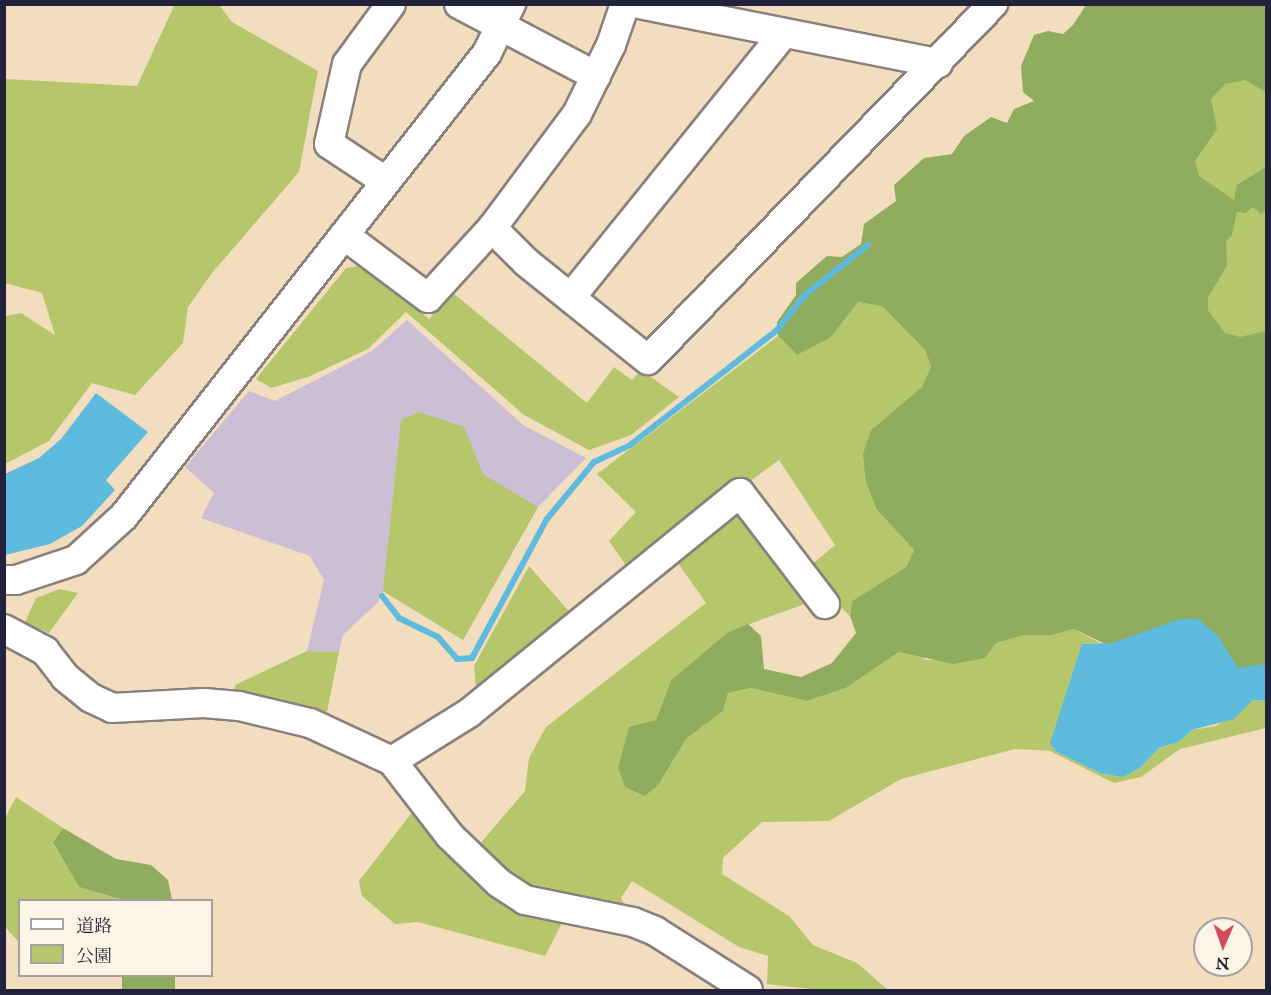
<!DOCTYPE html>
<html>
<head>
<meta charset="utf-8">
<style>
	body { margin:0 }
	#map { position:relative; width:1271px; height:995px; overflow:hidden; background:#f3ddbf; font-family:"IM FELL Great Primer","Noto Serif JP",serif }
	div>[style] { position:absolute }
	.industrial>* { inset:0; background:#ccbed4 }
	.green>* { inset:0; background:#b6c76b }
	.forest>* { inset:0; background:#90ac5f; transform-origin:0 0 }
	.water>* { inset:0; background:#5fbbdd }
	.stream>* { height:6px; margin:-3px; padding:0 3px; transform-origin:3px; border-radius:3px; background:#5fbbdd }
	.roads { filter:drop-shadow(2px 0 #8a807d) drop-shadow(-2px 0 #8a807d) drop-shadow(0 2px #8a807d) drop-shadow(0 -2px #8a807d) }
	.minor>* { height:28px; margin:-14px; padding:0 14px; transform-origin:14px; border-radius:14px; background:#fff }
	span { translate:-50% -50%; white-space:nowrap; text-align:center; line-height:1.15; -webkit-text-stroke:4.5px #fcf5e5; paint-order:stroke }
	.frame { position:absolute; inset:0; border:6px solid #22223b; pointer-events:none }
	.legend { position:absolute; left:18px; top:899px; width:195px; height:78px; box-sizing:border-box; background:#fcf5e5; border:2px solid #a5a1a1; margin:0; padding:8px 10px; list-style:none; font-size:18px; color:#22223b }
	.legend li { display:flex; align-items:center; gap:12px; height:30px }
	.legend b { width:30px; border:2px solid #a5a1a1 }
	.north { position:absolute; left:1193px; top:917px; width:60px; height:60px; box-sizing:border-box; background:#fcf5e5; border:2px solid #a5a1a1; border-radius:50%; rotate:182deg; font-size:16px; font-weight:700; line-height:24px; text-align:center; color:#22223b }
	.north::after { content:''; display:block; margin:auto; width:21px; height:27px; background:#d1495b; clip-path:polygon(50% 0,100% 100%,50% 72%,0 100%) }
</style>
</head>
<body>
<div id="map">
	<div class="industrial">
		<div style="clip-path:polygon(407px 320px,523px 425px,586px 458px,538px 507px,463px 640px,383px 591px,378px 602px,343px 635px,339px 652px,307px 651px,324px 580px,310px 556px,201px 518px,214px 493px,185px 467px,249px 391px,275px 401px,372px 351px)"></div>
	</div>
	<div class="green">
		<div style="clip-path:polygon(175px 4px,219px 5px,232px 22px,318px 71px,299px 172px,212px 273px,188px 307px,183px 343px,135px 395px,92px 383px,49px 441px,5px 464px,5px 316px,21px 313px,55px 335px,42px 293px,5px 283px,5px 79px,137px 86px)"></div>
		<div style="clip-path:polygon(1266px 5px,1266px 519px,1139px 191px)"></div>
		<div style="clip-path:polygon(365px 265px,429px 319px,453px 293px,587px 403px,614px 367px,632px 380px,641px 370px,679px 397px,631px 435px,589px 450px,524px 415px,406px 312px,368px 349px,308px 377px,271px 388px,256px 379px,346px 268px)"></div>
		<div style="clip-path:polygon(857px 302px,882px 305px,925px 350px,931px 366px,922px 387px,871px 430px,877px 510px,914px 550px,906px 567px,852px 601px,850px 616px,835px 602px,811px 565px,835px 545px,779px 460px,629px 570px,609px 541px,636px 512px,597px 474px,778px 336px,797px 355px,830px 338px)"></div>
		<div style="clip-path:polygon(419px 412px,464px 427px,483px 474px,538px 507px,463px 640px,383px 591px,401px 420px)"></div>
		<div style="clip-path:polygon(738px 506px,813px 601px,728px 632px,671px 680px,656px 720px,659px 784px,686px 739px,723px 711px,728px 693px,751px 688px,807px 701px,846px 688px,899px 652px,915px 652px,926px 660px,985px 658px,996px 643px,1025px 635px,1052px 635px,1074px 629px,1100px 643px,1082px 644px,1055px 751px,1102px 774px,1123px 777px,1140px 768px,1159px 748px,1179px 742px,1192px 730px,1216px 726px,1253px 700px,1266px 701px,1266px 728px,1180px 749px,1141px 777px,1114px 783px,1050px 751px,1015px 749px,901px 779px,829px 821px,762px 822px,723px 858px,722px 874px,789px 916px,813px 945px,857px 963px,888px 990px,818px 990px,767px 984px,768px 956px,739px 947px,632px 881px,621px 898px,627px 909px,514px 884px,478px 846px,525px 791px,529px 758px,546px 727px,706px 603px,675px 559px)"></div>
		<div style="clip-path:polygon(529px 566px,574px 617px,477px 698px,474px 666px)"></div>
		<div style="clip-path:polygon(60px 589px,78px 593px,49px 633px,25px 622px,36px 598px)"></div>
		<div style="clip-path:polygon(307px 651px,339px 652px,326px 717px,236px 698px,235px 685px)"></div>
		<div style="clip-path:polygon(16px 797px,63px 828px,53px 844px,79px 887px,123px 900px,20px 900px,19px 942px,5px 927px,4px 820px)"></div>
		<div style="clip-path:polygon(417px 806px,564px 919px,545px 956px,418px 922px,395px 924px,362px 896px,359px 881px)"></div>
	</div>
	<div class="forest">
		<div style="clip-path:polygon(1086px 5px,1266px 5px,1266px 92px,1245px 80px,1225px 84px,1211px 99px,1217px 129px,1195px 161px,1199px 176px,1234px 200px,1237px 185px,1266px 167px,1266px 210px,1261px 214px,1253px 207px,1246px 213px,1237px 212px,1232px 235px,1226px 242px,1227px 266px,1208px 297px,1208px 310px,1225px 333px,1240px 337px,1266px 331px,1266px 675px,1122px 652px,1074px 629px,1052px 635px,1025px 635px,996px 643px,985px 658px,953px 664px,899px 652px,846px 688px,807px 701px,751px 688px,728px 693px,723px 711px,686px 739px,659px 784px,645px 796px,625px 787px,618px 768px,629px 727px,656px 720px,671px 680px,728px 632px,748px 624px,761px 636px,764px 669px,801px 677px,832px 663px,856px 633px,850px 616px,852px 601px,906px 567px,914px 550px,877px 510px,866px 482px,863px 454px,871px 430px,922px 387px,931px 366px,925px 350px,882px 306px,858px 302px,830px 338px,797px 355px,778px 336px,777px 322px,796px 295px,796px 283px,827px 256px,842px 257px,861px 244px,864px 224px,896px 201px,894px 185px,924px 158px,952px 154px,964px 136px,991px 117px,1007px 123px,1014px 109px,1034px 101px,1023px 92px,1021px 66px,1034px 35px,1048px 31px,1063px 34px,1073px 25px)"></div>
		<div style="clip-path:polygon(63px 828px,116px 859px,151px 865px,168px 880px,172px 900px,123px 900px,79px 887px,53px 843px)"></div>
		<div style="left:122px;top:976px;width:53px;height:14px"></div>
	</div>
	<div class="water">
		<div style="clip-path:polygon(96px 393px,148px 432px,106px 480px,115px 490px,82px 526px,50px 544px,5px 555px,5px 474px,39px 458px,61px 439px)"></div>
		<div style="clip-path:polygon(1180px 619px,1198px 619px,1218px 636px,1238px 668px,1266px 664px,1266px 701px,1253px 700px,1234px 719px,1192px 730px,1179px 742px,1159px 748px,1140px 768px,1123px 777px,1102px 774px,1055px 751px,1050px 743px,1082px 644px,1112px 643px)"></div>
	</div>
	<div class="stream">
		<div style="left:382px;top:596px;width:28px;rotate:52deg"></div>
		<div style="left:399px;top:618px;width:43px;rotate:26deg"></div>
		<div style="left:438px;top:637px;width:29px;rotate:49deg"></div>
		<div style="left:457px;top:659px;width:15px;rotate:-4deg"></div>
		<div style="left:472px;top:658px;width:158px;rotate:-61.7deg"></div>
		<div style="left:547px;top:519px;width:74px;rotate:-50.5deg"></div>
		<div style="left:594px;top:462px;width:40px;rotate:-25deg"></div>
		<div style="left:630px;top:445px;width:185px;rotate:-38deg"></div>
		<div style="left:776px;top:331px;width:48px;rotate:-51deg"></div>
		<div style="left:806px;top:294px;width:79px;rotate:-38.3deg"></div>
	</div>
	<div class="roads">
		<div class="minor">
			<div style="left:459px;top:4px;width:155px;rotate:27.7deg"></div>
			<div style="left:639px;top:4px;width:305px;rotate:11.2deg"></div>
			<div style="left:385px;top:181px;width:67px;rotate:-146.5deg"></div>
			<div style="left:329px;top:144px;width:82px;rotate:-77.3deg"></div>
			<div style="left:347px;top:64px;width:74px;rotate:-53.7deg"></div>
			<div style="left:492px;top:228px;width:48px;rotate:45deg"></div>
			<div style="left:526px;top:262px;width:156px;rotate:38.8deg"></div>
			<div style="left:648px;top:360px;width:496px;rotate:-45.9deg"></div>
			<div style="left:344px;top:235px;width:105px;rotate:36.9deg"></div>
			<div style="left:428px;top:298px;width:95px;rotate:-47.6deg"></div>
			<div style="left:492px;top:228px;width:142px;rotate:-53.3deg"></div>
			<div style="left:577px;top:114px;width:77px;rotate:-63.8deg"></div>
			<div style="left:611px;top:45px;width:43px;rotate:-71.1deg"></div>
			<div style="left:571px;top:297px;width:339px;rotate:-51.1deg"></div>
			<div style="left:4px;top:580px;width:12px"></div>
			<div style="left:16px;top:580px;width:63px;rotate:-18.4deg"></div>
			<div style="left:76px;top:560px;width:65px;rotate:-42.5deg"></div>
			<div style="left:124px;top:516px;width:588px;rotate:-51.9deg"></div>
			<div style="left:487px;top:53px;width:55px;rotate:-63.9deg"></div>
			<div style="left:4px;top:629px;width:47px;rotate:28.2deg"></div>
			<div style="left:45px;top:651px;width:33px;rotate:52deg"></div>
			<div style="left:65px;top:677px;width:33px;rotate:39deg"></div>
			<div style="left:91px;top:698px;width:23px;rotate:25deg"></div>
			<div style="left:112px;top:708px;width:92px;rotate:-3.1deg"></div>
			<div style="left:204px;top:703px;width:35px;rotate:5deg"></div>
			<div style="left:239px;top:706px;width:73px;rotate:13.5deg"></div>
			<div style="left:310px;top:723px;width:90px;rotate:24.9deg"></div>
			<div style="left:392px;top:761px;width:95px;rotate:52.3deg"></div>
			<div style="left:450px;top:836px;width:68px;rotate:43.8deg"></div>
			<div style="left:499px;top:883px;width:31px;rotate:33deg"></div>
			<div style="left:525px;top:900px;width:110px;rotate:11.5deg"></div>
			<div style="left:633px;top:922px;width:24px;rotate:22deg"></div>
			<div style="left:655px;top:931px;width:110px;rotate:32.4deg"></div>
			<div style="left:392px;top:761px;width:91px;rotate:-31.9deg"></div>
			<div style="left:469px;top:713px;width:349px;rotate:-39.1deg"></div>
			<div style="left:740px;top:493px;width:140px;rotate:52.6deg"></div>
		</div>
	</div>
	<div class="frame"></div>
	<ul class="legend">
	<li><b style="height:8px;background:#fff"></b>道路</li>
	<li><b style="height:16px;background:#b6c76b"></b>公園</li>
	</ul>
	<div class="north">N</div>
</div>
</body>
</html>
